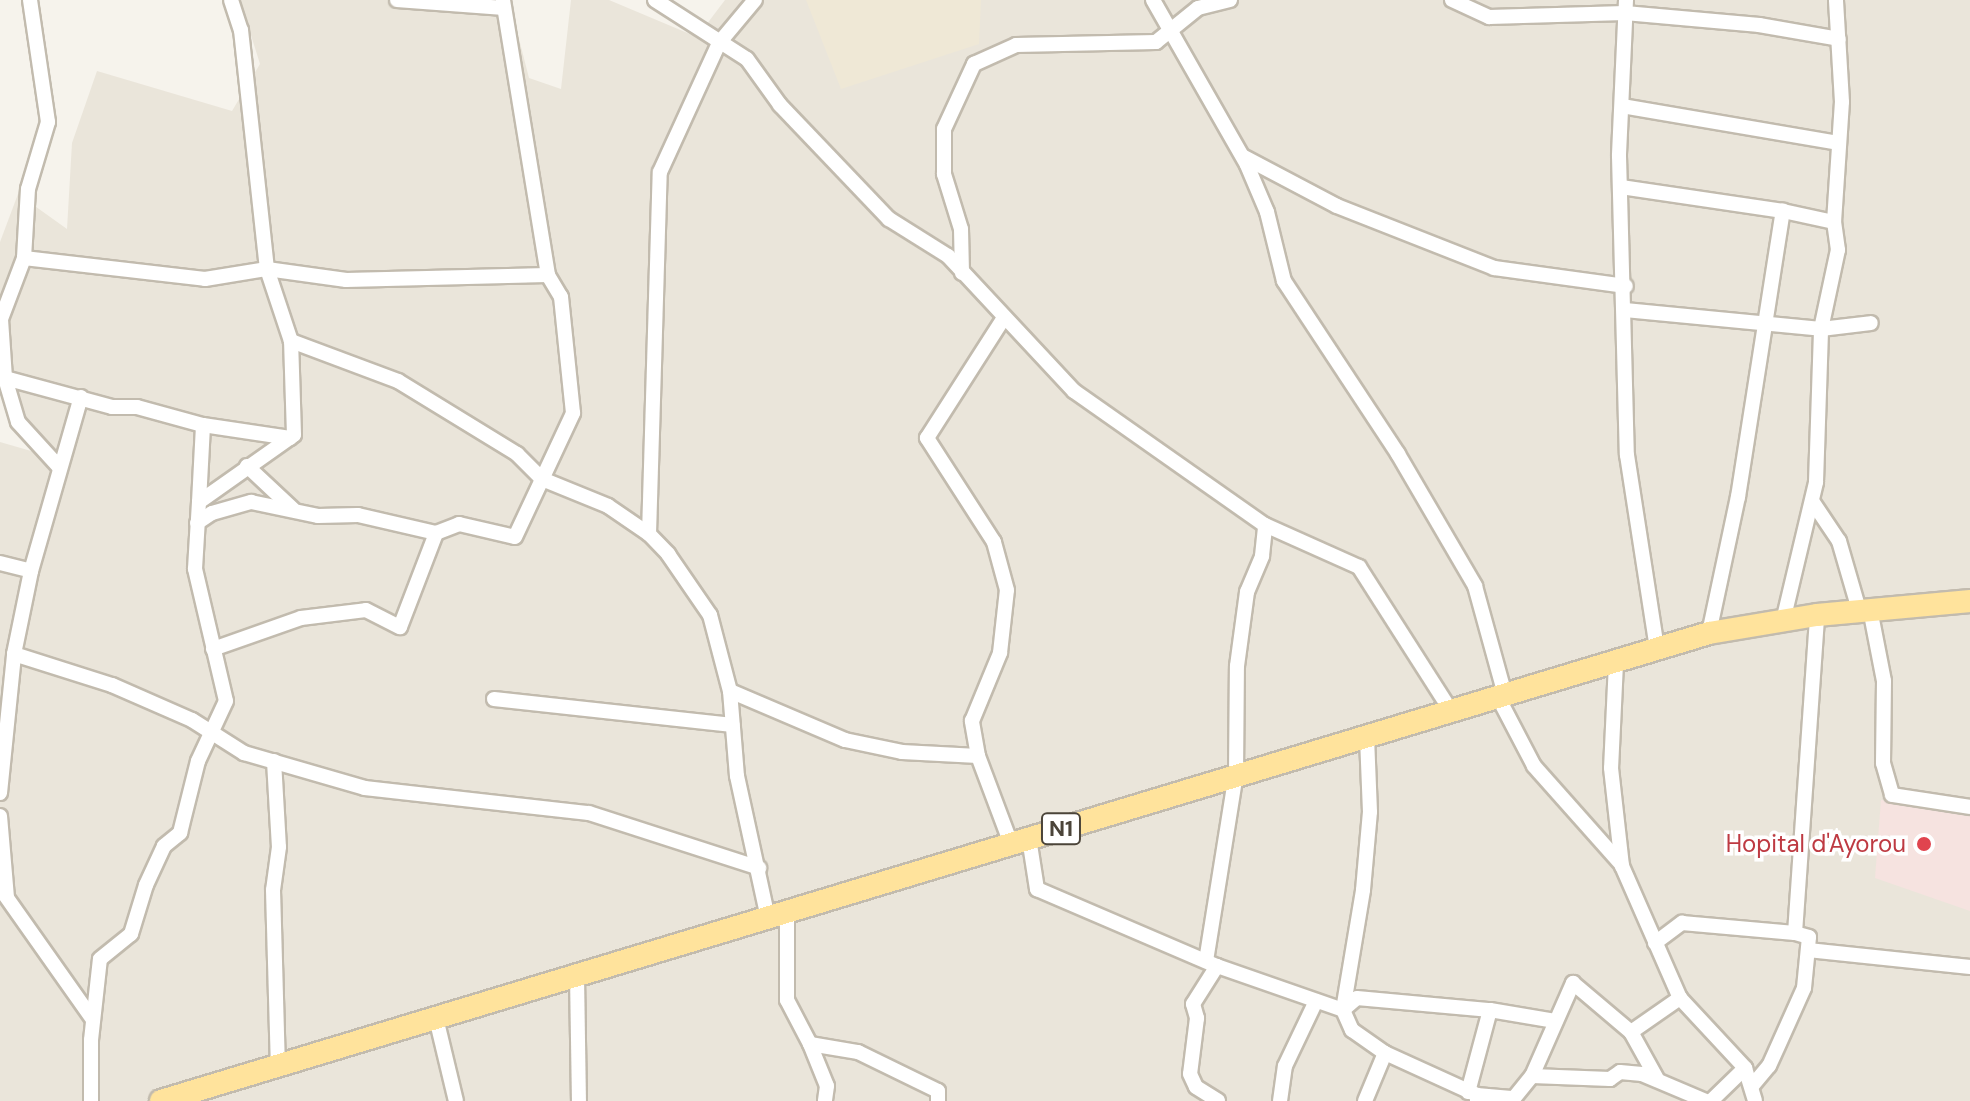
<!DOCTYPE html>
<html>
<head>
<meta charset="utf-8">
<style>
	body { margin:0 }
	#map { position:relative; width:1970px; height:1101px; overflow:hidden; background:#f6f3ec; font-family:"DM Sans",sans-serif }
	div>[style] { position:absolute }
	.residential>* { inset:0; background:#eae5da }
	.education>* { inset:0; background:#efe8d6 }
	.medical>* { inset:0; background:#f6e3e0 }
	.roads { filter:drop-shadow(2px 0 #c2bbae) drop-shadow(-2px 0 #c2bbae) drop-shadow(0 2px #c2bbae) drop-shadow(0 -2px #c2bbae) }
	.minor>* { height:14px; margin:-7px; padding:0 7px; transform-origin:7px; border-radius:7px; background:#fff }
	.primary>* { height:22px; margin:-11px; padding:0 11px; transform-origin:11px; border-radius:11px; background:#ffe39c }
	.dots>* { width:22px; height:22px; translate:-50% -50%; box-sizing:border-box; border:4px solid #fff; border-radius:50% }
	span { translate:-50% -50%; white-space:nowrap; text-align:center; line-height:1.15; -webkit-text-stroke:7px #fff; paint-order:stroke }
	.shield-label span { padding:2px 6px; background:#fff; border:2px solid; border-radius:6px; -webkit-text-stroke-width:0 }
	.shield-label { font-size:22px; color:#4b4439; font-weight:700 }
	.health-label { font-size:24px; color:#be3a42 }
	.right { translate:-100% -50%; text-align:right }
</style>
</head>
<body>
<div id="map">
	<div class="residential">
		<div style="clip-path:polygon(240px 0,509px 0,529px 78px,561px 89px,571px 0,609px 0,697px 37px,725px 0,1970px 0,1970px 1101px,0 1101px,0 442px,38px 453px,0 379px,0 242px,18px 194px,67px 229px,72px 143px,97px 71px,232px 111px,260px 64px)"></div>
	</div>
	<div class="education">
		<div style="clip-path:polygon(806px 0,981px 0,979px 44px,841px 89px)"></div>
	</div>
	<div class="medical">
		<div style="clip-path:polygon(1881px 800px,1970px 809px,1970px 911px,1875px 878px)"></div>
	</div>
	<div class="roads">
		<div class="minor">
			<div style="left:231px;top:0;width:32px;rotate:72deg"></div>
			<div style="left:241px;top:30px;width:240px;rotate:83.8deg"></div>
			<div style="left:267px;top:269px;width:76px;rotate:71.6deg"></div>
			<div style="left:291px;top:341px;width:114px;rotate:20.5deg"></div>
			<div style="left:398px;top:381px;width:140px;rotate:31.5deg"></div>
			<div style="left:517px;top:454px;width:35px;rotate:45deg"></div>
			<div style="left:542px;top:479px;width:71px;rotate:22.2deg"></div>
			<div style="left:608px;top:506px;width:50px;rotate:34.3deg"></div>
			<div style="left:649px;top:534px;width:28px;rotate:46deg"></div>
			<div style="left:668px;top:554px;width:74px;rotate:55.5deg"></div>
			<div style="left:710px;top:615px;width:79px;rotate:75.3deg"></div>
			<div style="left:730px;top:691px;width:85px;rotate:85.3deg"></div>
			<div style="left:737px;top:776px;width:145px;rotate:77.7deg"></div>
			<div style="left:397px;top:0;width:107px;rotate:4.3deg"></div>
			<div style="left:655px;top:0;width:109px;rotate:32.7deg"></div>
			<div style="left:747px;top:59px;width:57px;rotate:54.3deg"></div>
			<div style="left:780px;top:105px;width:158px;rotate:46.3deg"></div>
			<div style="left:889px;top:219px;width:70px;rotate:32.1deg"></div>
			<div style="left:948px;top:256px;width:185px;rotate:47deg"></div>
			<div style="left:1074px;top:391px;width:233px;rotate:35.1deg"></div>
			<div style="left:1265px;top:525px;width:103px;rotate:24.1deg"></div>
			<div style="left:1359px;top:567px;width:171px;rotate:57.4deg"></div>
			<div style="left:1153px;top:0;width:190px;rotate:60.3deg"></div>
			<div style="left:1247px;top:165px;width:51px;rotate:66.9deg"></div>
			<div style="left:1267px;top:212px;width:71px;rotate:76.2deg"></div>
			<div style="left:1284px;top:281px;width:207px;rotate:56.6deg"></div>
			<div style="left:1398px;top:454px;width:153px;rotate:59.7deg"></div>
			<div style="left:1475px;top:586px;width:113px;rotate:74.6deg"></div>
			<div style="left:1452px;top:0;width:41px;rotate:24.7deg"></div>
			<div style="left:1489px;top:17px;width:136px;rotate:-1.7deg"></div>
			<div style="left:1625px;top:13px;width:135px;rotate:5.1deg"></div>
			<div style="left:1759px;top:25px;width:81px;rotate:9.9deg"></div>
			<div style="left:1626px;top:0;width:156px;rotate:92.6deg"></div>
			<div style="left:1619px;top:156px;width:299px;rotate:88.5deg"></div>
			<div style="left:1627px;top:455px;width:196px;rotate:81.2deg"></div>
			<div style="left:1622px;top:106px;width:219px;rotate:9.7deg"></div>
			<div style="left:1244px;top:157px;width:105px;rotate:27.8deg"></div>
			<div style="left:1337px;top:206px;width:169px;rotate:21.5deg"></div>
			<div style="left:1494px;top:268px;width:133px;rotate:7.8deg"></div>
			<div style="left:1621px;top:187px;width:164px;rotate:8.4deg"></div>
			<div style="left:24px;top:258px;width:69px;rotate:-86.7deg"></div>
			<div style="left:28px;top:189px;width:70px;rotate:-73.4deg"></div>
			<div style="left:48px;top:122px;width:123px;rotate:-98.4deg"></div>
			<div style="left:962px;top:273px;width:44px;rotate:-91.3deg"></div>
			<div style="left:961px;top:229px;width:58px;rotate:-107.2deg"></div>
			<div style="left:944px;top:174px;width:45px;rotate:-90deg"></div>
			<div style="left:944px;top:129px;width:72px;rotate:-65.2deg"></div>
			<div style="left:974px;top:64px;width:46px;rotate:-24.3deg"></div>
			<div style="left:1016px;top:45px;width:140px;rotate:-1.2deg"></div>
			<div style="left:1156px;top:42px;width:54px;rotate:-39deg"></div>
			<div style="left:1198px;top:8px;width:33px;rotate:-14deg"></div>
			<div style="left:1625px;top:310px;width:197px;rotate:5.5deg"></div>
			<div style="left:1821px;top:329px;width:50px;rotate:-6.8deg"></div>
			<div style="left:5px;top:378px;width:111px;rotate:15.2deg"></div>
			<div style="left:112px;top:407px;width:25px"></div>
			<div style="left:137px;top:407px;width:68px;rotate:15.3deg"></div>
			<div style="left:203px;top:425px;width:88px;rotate:8.5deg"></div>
			<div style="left:247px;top:466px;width:63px;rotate:43.1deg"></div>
			<div style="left:60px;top:468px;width:62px;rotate:-132.4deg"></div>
			<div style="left:18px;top:422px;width:46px;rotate:-106.5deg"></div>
			<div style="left:5px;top:378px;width:59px;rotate:-93.9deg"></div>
			<div style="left:1px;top:319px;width:65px;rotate:-69.3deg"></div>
			<div style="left:24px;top:258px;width:182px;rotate:6.6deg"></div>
			<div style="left:205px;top:279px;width:63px;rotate:-9.2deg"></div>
			<div style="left:267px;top:269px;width:80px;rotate:7.9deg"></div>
			<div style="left:346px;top:280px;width:202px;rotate:-1.4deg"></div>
			<div style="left:1812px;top:501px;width:48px;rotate:56deg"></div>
			<div style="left:1839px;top:541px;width:72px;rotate:73.8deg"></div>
			<div style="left:199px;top:502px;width:77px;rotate:-87deg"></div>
			<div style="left:197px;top:523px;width:18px;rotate:-34deg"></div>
			<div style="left:212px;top:513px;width:41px;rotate:-15.8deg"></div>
			<div style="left:251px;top:502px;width:68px;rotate:11.8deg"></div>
			<div style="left:318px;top:516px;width:40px;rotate:-1.4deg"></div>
			<div style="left:358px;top:515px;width:80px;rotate:13deg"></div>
			<div style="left:649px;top:534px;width:362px;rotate:-88.3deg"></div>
			<div style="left:660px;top:172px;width:142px;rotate:-65.4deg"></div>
			<div style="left:719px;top:43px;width:56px;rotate:-50.1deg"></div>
			<div style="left:0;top:563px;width:32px;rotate:14deg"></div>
			<div style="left:1870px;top:609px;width:73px;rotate:79deg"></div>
			<div style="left:1884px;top:681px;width:82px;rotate:90.7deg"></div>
			<div style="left:1883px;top:763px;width:33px;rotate:74deg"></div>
			<div style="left:1892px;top:795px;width:79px;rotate:8.7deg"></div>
			<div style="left:1783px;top:621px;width:143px;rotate:-76.6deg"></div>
			<div style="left:1816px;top:482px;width:153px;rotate:-88.1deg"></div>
			<div style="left:1821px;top:329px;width:81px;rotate:-77.9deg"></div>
			<div style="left:1838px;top:250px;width:28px;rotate:-98deg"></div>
			<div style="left:1834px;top:222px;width:120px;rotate:-86.2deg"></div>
			<div style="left:1842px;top:102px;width:102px;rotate:-93.4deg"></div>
			<div style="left:1709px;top:633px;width:139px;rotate:-78deg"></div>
			<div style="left:1738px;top:497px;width:290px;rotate:-81.1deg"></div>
			<div style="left:1783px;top:211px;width:52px;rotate:12.2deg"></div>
			<div style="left:213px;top:649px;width:93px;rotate:-19.4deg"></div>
			<div style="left:301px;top:618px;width:65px;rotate:-7deg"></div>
			<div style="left:366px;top:610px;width:38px;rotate:27deg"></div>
			<div style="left:400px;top:627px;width:101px;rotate:-69deg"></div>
			<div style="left:436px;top:533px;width:25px;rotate:-21deg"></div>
			<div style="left:459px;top:524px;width:57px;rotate:13.1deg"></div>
			<div style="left:515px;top:537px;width:137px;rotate:-64.9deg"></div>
			<div style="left:573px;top:413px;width:117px;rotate:-95.9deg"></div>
			<div style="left:561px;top:297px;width:26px;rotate:-121deg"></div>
			<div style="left:548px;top:275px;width:279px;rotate:-99.3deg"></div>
			<div style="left:14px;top:654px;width:103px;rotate:17.6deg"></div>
			<div style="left:112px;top:685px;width:87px;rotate:23.6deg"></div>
			<div style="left:192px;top:720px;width:62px;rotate:32.4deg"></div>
			<div style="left:244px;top:753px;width:126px;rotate:16.1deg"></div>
			<div style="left:365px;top:788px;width:225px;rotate:6.4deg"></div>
			<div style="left:589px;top:813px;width:179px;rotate:17.9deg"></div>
			<div style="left:1616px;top:663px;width:105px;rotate:92.7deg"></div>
			<div style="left:1611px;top:768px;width:99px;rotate:83.6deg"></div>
			<div style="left:1622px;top:866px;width:144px;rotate:66.3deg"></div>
			<div style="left:1680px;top:998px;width:96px;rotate:47.1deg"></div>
			<div style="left:1745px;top:1068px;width:34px;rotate:73deg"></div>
			<div style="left:730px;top:691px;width:125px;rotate:23.1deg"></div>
			<div style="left:845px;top:740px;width:58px;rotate:11.9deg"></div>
			<div style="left:902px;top:752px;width:76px;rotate:3deg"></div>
			<div style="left:978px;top:756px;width:94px;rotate:69.4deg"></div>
			<div style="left:1498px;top:697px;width:78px;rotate:62.4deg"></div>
			<div style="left:1534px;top:766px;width:132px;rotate:48.4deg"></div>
			<div style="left:494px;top:699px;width:240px;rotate:6.2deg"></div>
			<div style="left:978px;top:756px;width:36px;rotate:-100deg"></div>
			<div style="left:972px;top:721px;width:74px;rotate:-67.6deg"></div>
			<div style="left:1000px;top:653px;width:63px;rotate:-83.7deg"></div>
			<div style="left:1007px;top:590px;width:50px;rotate:-105.2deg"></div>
			<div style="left:994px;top:542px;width:124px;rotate:-122.8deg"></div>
			<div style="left:927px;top:438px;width:141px;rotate:-57.4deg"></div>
			<div style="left:274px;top:761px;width:86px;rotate:86.7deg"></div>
			<div style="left:279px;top:847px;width:43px;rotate:97.9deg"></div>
			<div style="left:273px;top:890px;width:176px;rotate:88.4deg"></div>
			<div style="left:0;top:793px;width:140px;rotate:-84.2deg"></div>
			<div style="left:14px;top:654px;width:85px;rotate:-78.4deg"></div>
			<div style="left:31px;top:571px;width:181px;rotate:-74deg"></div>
			<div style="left:0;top:816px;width:81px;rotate:85.1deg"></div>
			<div style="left:1029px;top:838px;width:52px;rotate:81.1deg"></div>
			<div style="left:1037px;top:889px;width:196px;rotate:23.2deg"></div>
			<div style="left:1217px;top:966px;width:133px;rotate:19.2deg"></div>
			<div style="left:1343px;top:1010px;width:22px;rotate:66deg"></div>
			<div style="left:1352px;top:1030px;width:40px;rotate:34.9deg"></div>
			<div style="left:1385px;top:1053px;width:101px;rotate:24.5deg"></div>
			<div style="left:1477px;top:1095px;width:6px;rotate:90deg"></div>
			<div style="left:0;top:888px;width:161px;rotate:54.8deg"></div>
			<div style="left:787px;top:912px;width:88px;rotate:90deg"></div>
			<div style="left:787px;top:1000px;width:50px;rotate:62.4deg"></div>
			<div style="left:810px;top:1044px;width:49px;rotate:9.5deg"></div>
			<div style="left:858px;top:1052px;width:89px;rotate:26deg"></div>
			<div style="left:938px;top:1091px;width:10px;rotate:90deg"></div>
			<div style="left:1655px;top:943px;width:34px;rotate:-37deg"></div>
			<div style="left:1682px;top:923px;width:113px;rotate:5.1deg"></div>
			<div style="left:1808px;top:950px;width:163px;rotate:6deg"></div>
			<div style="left:1206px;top:961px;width:189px;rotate:-80.9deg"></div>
			<div style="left:1236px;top:774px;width:108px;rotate:-89.5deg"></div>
			<div style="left:1237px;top:666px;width:75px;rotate:-82.3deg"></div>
			<div style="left:1247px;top:592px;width:39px;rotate:-67deg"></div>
			<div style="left:1262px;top:556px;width:31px;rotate:-84deg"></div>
			<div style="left:1217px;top:966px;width:45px;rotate:122.3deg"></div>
			<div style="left:1193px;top:1004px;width:15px;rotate:74deg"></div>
			<div style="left:1197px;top:1018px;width:56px;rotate:97.1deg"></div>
			<div style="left:1190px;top:1074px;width:14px;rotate:65deg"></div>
			<div style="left:1196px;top:1087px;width:26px;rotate:32deg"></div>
			<div style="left:577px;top:976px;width:125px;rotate:89.1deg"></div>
			<div style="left:1343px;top:1010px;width:122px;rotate:-80.5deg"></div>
			<div style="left:1363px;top:890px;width:78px;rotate:-84.9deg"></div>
			<div style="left:1370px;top:812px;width:75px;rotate:-92.3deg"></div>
			<div style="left:1343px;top:1010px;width:18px;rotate:-41deg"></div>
			<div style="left:1357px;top:998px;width:134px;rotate:5.2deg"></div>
			<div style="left:1490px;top:1010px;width:85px;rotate:105deg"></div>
			<div style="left:1490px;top:1010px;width:66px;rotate:9.6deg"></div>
			<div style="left:436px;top:1018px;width:85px;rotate:76.5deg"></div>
			<div style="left:1631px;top:1032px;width:54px;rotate:61deg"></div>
			<div style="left:810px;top:1044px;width:45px;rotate:68deg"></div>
			<div style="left:827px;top:1086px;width:15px;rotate:98deg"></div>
			<div style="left:1532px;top:1076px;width:102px;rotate:-66.2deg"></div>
			<div style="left:1573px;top:983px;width:76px;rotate:40.2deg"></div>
			<div style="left:1631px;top:1032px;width:60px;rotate:-34.8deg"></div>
			<div style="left:1752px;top:1086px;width:26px;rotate:-50deg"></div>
			<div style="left:1769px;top:1066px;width:85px;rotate:-65.8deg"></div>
			<div style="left:1804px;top:988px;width:51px;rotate:-84.4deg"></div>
			<div style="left:1809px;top:937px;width:15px;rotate:-164deg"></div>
			<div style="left:1795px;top:933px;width:319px;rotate:-86deg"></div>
			<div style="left:1477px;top:1095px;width:37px;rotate:5deg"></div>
			<div style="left:1514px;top:1098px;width:28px;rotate:-51deg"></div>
			<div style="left:1532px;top:1076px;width:78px;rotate:2.2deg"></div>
			<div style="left:1610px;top:1079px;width:12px;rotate:-35deg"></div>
			<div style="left:1620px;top:1072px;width:22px;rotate:5deg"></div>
			<div style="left:1642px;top:1074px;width:69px;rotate:22.9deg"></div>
			<div style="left:91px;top:1101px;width:61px;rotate:-90deg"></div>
			<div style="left:91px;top:1040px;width:81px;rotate:-83.7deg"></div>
			<div style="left:100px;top:959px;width:40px;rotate:-39deg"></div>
			<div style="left:131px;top:934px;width:51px;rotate:-73deg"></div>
			<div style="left:146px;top:885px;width:43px;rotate:-65.2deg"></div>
			<div style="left:164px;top:846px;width:21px;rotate:-39deg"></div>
			<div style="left:180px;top:833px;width:74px;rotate:-76deg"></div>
			<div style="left:198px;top:761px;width:66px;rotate:-65deg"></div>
			<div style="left:226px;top:701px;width:136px;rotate:-103.2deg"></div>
			<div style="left:195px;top:569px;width:67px;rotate:-86.6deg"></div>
			<div style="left:199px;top:502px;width:116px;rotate:-35.2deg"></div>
			<div style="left:294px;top:435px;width:94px;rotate:-91.8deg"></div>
			<div style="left:1280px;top:1101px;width:35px;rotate:-82deg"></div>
			<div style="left:1285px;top:1066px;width:72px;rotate:-64.5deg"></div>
			<div style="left:1365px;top:1101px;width:52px;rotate:-67.4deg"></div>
			<div style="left:1711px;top:1101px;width:47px;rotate:-44.1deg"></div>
		</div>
		<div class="primary">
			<div style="left:161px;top:1101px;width:1617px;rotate:-16.82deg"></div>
			<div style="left:1709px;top:633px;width:109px;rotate:-9.5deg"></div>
			<div style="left:1817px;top:615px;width:154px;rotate:-5.2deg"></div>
		</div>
	</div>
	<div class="dots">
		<div style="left:1924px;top:844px;background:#e0444e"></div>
	</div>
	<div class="shield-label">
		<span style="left:1061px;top:829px">N1</span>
	</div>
	<div class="health-label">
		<span class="right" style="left:1906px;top:844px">Hopital d'Ayorou</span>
	</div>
</div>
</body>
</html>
